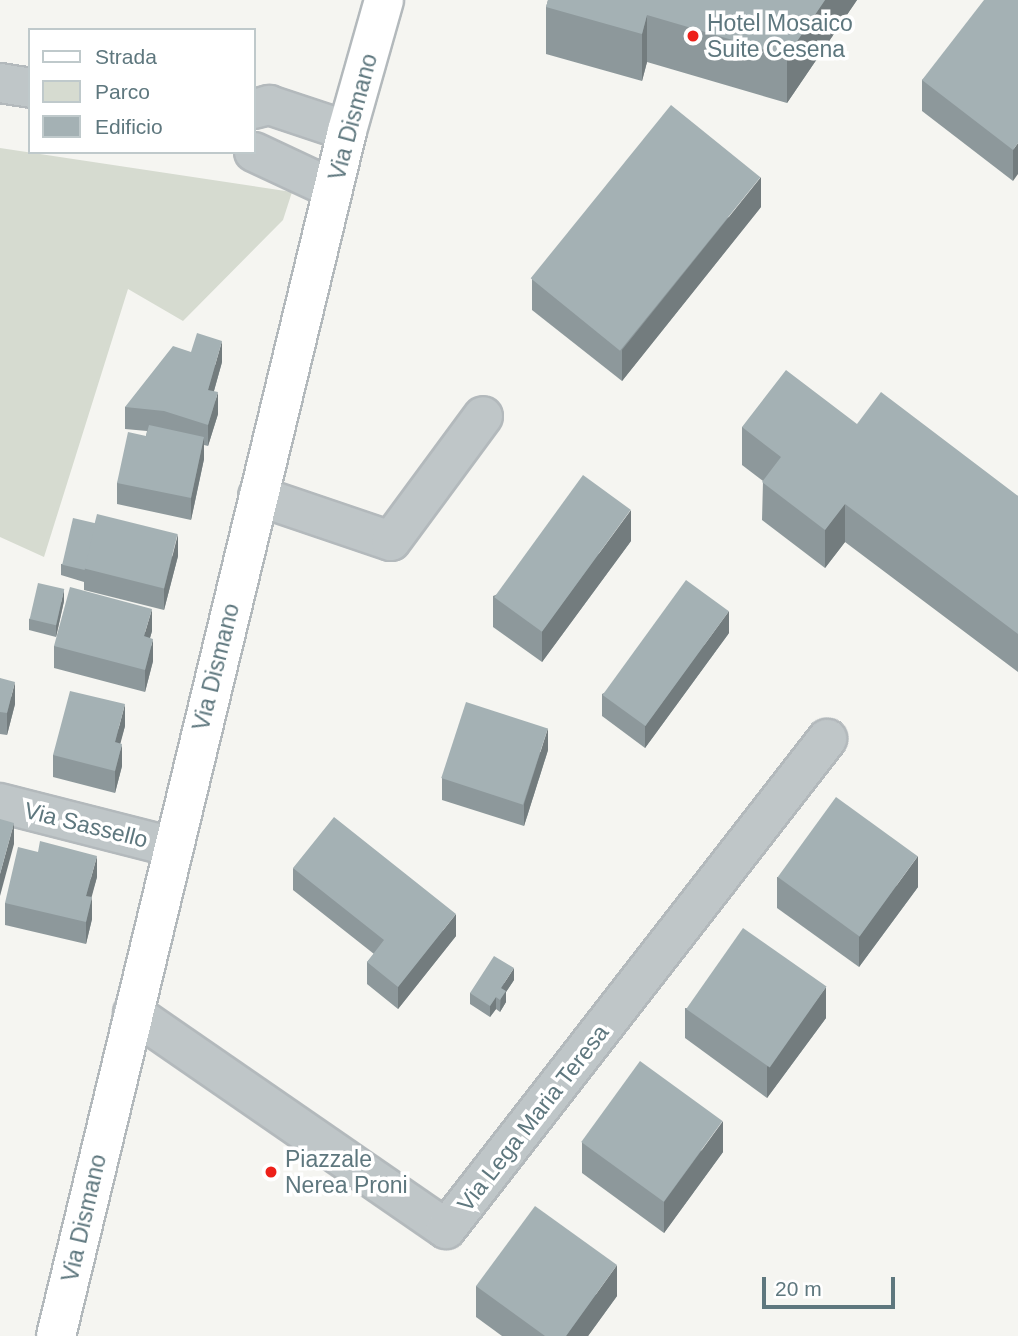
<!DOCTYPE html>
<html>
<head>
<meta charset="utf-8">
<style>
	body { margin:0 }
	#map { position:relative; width:1018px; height:1336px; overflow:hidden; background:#f5f5f1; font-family:Helvetica,sans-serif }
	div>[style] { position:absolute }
	.green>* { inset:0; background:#d6dbd0 }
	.roads { filter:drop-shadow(2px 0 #b3b9bc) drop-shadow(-2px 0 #b3b9bc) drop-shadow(0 2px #b3b9bc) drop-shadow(0 -2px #b3b9bc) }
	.minor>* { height:38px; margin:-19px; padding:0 19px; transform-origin:19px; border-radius:19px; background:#bfc6c8 }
	.major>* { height:38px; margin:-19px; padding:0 19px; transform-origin:19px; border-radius:19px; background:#fff }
	.wall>* { inset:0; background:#8d989b }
	.shaded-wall>* { inset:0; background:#737c7e }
	.building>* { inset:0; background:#a4b1b4; transform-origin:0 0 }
	.dots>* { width:19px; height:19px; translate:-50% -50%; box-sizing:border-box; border:4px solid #fff; border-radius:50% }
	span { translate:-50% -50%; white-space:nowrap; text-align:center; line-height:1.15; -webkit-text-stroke:7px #fff; paint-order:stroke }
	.poi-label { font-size:23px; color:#5e777e }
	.left { translate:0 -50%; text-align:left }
	.street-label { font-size:23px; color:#5e777e }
	.legend { position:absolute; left:28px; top:28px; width:228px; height:126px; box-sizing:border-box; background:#fff; border:2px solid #bfc9cb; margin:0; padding:9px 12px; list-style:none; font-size:21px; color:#5e777e }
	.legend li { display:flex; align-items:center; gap:14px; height:35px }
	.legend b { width:35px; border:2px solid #bfc9cb }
	.scale { position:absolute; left:762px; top:1277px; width:133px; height:32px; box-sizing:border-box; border:4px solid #5e777e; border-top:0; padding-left:9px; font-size:21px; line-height:24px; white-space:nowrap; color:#5e777e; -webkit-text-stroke:5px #fff; paint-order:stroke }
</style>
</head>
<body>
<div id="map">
	<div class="green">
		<div style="clip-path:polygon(0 148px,292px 192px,283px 220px,183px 321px,128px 289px,44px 557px,0 537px)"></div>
	</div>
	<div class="roads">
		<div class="minor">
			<div style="left:0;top:83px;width:30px;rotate:9deg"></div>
			<div style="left:254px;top:109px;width:16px;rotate:-15deg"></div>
			<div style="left:269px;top:105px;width:82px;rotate:18.4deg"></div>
			<div style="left:254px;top:152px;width:87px;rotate:25.1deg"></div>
			<div style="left:258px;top:496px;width:140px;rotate:18.7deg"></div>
			<div style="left:391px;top:541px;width:155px;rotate:-53.6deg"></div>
			<div style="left:0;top:803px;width:178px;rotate:14.3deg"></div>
			<div style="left:133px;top:1013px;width:380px;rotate:34.6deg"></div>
			<div style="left:446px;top:1229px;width:621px;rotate:-52.13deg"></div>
		</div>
		<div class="major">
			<div style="left:56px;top:1336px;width:1240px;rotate:-76.42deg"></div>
			<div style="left:347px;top:131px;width:136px;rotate:-74.2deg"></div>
		</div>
	</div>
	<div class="wall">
		<div style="clip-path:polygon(548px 0,857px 0,787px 103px,647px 62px,642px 81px,546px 54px,546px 7px)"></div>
		<div style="clip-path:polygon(1018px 0,1013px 181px,922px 111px,922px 80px)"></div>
		<div style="clip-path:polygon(761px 207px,622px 381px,532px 310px,532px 279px)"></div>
		<div style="clip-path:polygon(222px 362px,214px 391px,218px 414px,208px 446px,204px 445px,204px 459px,191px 520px,117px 504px,117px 483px,146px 436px,147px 431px,125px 429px,125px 407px)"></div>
		<div style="clip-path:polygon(857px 424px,1018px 496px,1018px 672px,845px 542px,825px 568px,762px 520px,763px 481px,742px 465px,742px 427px)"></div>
		<div style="clip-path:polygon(631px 541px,542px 662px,493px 627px,493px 596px)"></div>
		<div style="clip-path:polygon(178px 556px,164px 610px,84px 590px,84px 582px,61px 575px,61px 564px)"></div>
		<div style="clip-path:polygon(64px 601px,56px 637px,29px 630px,29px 619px)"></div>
		<div style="clip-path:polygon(152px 631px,150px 638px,153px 661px,145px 692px,54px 668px,54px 646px)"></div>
		<div style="clip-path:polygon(729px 633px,645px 748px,602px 716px,602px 694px)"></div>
		<div style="clip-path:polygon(0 678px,15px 704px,7px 735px,0 734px,0 735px)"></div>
		<div style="clip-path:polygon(125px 726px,120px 743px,122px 766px,115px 793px,53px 777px,53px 755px)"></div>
		<div style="clip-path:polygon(548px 750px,524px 826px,442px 800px,442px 778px)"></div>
		<div style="clip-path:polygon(293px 868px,456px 936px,398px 1009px,367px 984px,367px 962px,374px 954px,293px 890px)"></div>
		<div style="clip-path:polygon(97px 877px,91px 897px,92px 919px,86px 944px,5px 925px,5px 903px)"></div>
		<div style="clip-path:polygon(777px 877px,918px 887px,859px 967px,777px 908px)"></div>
		<div style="clip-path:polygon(514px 980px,506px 992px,506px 1002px,500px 1012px,496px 1009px,490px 1017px,470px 1004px,470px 993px)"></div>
		<div style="clip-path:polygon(685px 1008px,826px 1018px,767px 1098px,685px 1038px)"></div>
		<div style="clip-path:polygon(582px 1142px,723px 1152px,664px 1233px,582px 1173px)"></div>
		<div style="clip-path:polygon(476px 1286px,617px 1296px,588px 1336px,502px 1336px,476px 1317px)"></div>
	</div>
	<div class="shaded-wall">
		<div style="clip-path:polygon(825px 0,857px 0,787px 103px,787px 56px)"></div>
		<div style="clip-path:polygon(647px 15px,647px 62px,642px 81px,642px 34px)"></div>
		<div style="clip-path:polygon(1018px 143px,1018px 174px,1013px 181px,1013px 150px)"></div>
		<div style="clip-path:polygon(761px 177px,761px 207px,622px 381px,622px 350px)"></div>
		<div style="clip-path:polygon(222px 341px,222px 362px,208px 412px,208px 390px)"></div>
		<div style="clip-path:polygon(218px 392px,218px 414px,208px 446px,208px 425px)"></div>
		<div style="clip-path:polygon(204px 437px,204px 459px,191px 520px,191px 498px)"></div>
		<div style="clip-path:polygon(845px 504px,845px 542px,825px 568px,825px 530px)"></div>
		<div style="clip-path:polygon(631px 510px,631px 541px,542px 662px,542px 631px)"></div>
		<div style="clip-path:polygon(178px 534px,178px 556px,164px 610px,164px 589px)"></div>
		<div style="clip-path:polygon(64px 589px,64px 601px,56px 637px,56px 626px)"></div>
		<div style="clip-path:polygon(152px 609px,152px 631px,144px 658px,144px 636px)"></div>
		<div style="clip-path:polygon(729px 611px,729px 633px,645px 748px,645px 726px)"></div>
		<div style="clip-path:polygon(153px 639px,153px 661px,145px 692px,145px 670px)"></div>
		<div style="clip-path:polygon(15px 682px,15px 704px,7px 735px,7px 713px)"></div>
		<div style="clip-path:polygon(125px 704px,125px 726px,115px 764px,115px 742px)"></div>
		<div style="clip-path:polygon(548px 728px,548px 750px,524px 826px,524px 804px)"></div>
		<div style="clip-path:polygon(122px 744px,122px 766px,115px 793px,115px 771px)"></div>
		<div style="clip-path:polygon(14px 823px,14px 844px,0 896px,0 874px)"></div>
		<div style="clip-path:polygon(97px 856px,97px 877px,86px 918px,86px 896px)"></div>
		<div style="clip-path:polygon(918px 856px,918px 887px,859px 967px,859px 937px)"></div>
		<div style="clip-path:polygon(92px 897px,92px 919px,86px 944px,86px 922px)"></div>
		<div style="clip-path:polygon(456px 914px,456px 936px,398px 1009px,398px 987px)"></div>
		<div style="clip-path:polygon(514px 968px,514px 980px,506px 992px,506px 1002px,500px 1012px,501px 988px)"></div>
		<div style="clip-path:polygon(826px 987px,826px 1018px,767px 1098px,767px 1067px)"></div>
		<div style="clip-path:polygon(496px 997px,496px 1009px,490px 1017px,490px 1006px)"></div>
		<div style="clip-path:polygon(723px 1121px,723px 1152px,664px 1233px,664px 1202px)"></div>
		<div style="clip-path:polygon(617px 1265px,617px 1296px,588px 1336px,566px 1336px)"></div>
	</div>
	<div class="building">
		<div style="clip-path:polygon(548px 0,825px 0,787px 56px,647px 15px,642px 34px,546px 7px)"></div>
		<div style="clip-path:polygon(984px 0,1018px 0,1018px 143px,1013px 150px,922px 80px)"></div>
		<div style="left:671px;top:105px;width:115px;height:223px;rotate:39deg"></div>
		<div style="clip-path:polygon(197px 333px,222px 341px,208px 390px,218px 392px,208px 425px,164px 411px,125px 407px,173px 346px,191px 352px)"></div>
		<div style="clip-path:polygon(786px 370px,857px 424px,881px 392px,1018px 496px,1018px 634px,845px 504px,825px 530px,762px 482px,781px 457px,742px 427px)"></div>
		<div style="clip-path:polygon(149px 425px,204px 437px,191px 498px,117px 483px,128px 432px,146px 436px)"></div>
		<div style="left:583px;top:475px;width:59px;height:151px;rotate:36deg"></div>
		<div style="left:97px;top:514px;width:83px;height:56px;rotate:14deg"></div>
		<div style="left:73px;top:518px;width:23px;height:48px;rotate:13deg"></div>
		<div style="left:686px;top:580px;width:53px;height:142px;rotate:36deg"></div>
		<div style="left:38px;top:583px;width:27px;height:37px;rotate:13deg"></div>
		<div style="clip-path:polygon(70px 587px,152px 609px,144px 636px,153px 639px,145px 670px,54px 646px)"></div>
		<div style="clip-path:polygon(0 678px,15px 682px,7px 713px,0 712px,0 713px)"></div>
		<div style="clip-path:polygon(70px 691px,125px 704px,115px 742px,122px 744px,115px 771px,53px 755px)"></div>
		<div style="left:466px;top:702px;width:86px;height:80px;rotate:18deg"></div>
		<div style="left:836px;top:797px;width:101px;height:99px;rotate:36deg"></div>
		<div style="clip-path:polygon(334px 817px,456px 914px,398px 987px,367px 962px,384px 940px,293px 868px)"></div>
		<div style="clip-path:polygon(0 819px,14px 823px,0 874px)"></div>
		<div style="clip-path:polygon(40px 841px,97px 856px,86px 896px,92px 897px,86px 922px,5px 903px,18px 847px,38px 852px)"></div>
		<div style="left:743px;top:928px;width:102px;height:99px;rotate:35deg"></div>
		<div style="clip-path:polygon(494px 956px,514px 968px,501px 988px,506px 991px,500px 1000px,496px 997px,490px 1006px,470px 993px)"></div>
		<div style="left:640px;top:1061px;width:102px;height:100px;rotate:36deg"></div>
		<div style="clip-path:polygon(535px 1206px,617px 1265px,566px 1336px,545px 1336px,476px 1286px)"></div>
	</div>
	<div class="dots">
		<div style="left:693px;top:36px;background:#ed2019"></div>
		<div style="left:271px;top:1172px;background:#ed2019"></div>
	</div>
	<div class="poi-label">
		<span class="left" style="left:707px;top:36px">Hotel Mosaico<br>Suite Cesena</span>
		<span class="left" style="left:285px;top:1172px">Piazzale<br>Nerea Proni</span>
	</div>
	<div class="street-label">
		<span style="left:353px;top:117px;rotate:-75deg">Via Dismano</span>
		<span style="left:216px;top:667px;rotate:-76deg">Via Dismano</span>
		<span style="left:86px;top:825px;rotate:14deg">Via Sassello</span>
		<span style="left:533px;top:1118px;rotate:-52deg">Via Lega Maria Teresa</span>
		<span style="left:84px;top:1218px;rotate:-77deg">Via Dismano</span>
	</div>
	<ul class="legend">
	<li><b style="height:9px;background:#fff"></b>Strada</li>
	<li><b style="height:19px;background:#d6dbd0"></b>Parco</li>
	<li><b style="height:19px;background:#a4b1b4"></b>Edificio</li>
	</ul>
	<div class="scale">20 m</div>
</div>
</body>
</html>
